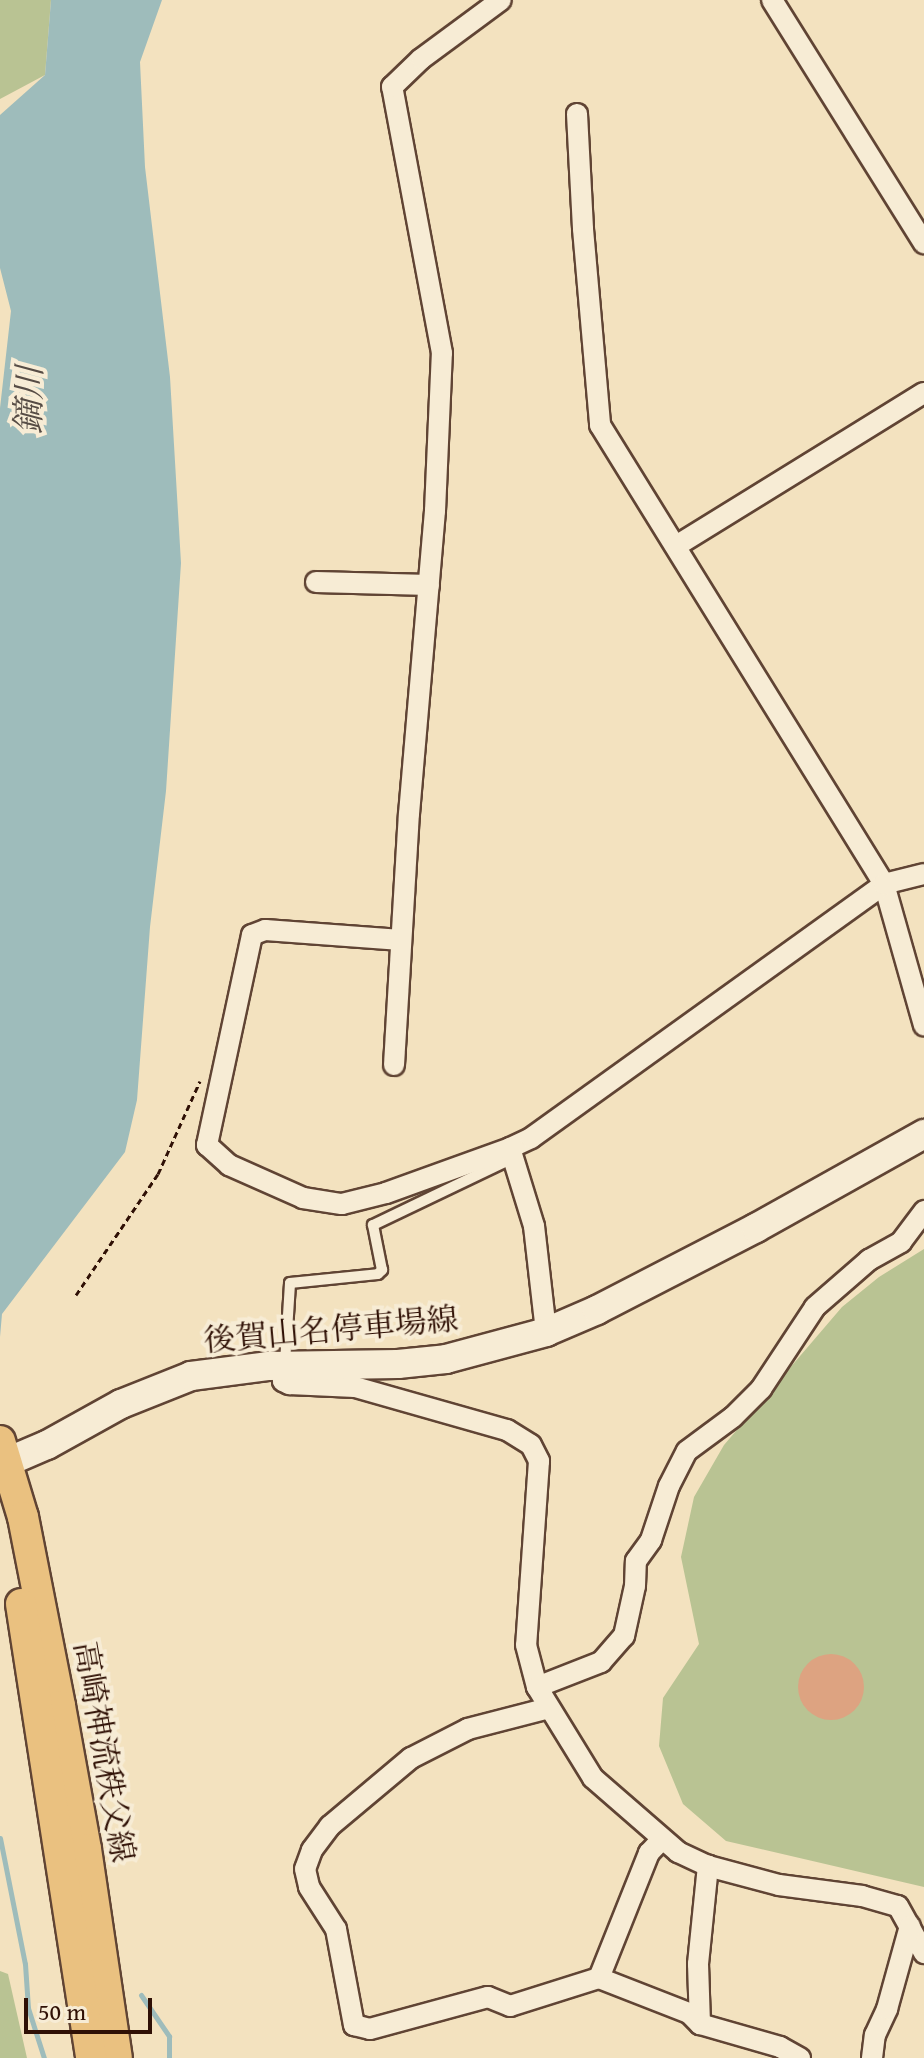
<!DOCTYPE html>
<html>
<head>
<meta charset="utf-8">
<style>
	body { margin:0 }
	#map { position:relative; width:924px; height:2058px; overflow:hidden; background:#f3e2bf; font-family:"Gentium Book Plus","Noto Serif JP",serif }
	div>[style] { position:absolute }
	.green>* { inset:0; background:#b9c393 }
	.water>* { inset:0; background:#9ebcbb }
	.stream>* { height:5px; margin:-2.5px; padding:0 2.5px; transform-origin:2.5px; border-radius:2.5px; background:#9ebcbb }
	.building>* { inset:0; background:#dda381 }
	.round { border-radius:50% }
	.path>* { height:3px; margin-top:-1.5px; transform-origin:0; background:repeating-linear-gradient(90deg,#2f1005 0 6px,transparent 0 10px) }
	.roads { filter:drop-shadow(2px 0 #604434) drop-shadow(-2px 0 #604434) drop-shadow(0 2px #604434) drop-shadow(0 -2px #604434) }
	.service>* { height:10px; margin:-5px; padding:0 5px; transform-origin:5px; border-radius:5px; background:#f7ecd5 }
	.minor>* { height:20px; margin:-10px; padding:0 10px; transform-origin:10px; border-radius:10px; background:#f7ecd5 }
	.secondary>* { height:28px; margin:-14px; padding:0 14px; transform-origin:14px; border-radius:14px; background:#f7ecd5 }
	.primary>* { height:30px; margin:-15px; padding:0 15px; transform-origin:15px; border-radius:15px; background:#eac180 }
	span { translate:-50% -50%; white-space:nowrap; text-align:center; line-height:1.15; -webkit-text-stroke:8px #f7ecd5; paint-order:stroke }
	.street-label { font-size:32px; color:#2f1005 }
	.water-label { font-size:34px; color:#564c45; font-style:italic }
	.scale { position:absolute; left:24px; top:1998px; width:128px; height:36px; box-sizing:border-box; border:4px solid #2f1005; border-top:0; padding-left:10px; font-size:24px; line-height:28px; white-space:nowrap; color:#2f1005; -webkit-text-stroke:6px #f7ecd5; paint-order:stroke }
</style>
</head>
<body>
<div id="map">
	<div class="green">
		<div style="clip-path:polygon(0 0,51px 0,45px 75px,0 99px)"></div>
		<div style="clip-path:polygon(924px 1249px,924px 1887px,726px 1841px,683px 1804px,659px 1746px,663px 1698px,699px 1644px,681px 1557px,694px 1497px,724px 1445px,842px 1307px,879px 1277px)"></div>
		<div style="clip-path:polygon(0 1971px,8px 1974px,27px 2058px,0 2058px)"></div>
	</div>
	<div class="water">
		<div style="clip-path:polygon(51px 0,162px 0,140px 62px,145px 167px,170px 377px,181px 563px,166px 791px,150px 927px,137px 1100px,125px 1152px,2px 1314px,0 1337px,0 408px,11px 311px,0 268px,0 115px,45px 75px)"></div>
	</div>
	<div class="stream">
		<div style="left:0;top:1838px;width:128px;rotate:78.8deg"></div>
		<div style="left:25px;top:1964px;width:44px;rotate:86.1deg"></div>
		<div style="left:28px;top:2008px;width:52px;rotate:72.3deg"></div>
		<div style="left:141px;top:1995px;width:50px;rotate:55.7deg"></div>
		<div style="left:169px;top:2036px;width:22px;rotate:90deg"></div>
	</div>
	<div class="building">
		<div class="round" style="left:798px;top:1654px;width:66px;height:66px"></div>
	</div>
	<div class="path">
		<div style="left:76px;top:1295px;width:146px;rotate:-55.9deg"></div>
		<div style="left:158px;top:1174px;width:102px;rotate:-65.7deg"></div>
	</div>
	<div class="roads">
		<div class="service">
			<div style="left:285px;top:1363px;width:80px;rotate:-86.4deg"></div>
			<div style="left:290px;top:1283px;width:88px;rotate:-5.8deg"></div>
			<div style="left:378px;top:1274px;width:6px;rotate:-45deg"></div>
			<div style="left:382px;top:1270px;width:46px;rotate:-101.3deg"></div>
			<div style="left:373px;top:1225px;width:155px;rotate:-25.6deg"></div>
		</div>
		<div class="minor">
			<div style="left:772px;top:0;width:287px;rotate:58deg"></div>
			<div style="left:577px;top:114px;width:115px;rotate:87deg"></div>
			<div style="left:583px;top:229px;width:197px;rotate:85deg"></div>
			<div style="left:600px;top:425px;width:540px;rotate:58.25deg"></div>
			<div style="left:884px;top:884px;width:147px;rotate:74.2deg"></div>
			<div style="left:676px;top:546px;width:291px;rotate:-31.7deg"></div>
			<div style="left:316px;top:582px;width:113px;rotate:1.5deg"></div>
			<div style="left:401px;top:940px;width:136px;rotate:-175.8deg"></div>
			<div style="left:265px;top:930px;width:14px;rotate:159deg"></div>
			<div style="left:252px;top:935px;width:215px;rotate:102.1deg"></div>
			<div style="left:207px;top:1145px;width:30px;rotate:42deg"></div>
			<div style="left:229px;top:1165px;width:81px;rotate:24deg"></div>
			<div style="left:303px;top:1198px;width:39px;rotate:9deg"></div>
			<div style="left:342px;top:1204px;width:45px;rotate:-14deg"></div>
			<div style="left:386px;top:1193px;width:132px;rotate:-19.9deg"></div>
			<div style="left:510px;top:1148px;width:23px;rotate:-25deg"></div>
			<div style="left:531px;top:1138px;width:435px;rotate:-35.7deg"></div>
			<div style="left:884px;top:884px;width:41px;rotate:-14deg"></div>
			<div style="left:394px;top:1065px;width:251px;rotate:-86.6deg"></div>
			<div style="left:409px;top:814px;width:304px;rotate:-85.1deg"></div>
			<div style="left:435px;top:511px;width:158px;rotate:-87.5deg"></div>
			<div style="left:442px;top:353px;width:271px;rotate:-100.6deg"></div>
			<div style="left:392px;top:87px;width:40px;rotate:-44deg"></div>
			<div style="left:421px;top:59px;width:99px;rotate:-36.4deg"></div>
			<div style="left:510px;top:1148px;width:82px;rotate:72.9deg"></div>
			<div style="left:534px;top:1226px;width:107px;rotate:83.5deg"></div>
			<div style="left:284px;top:1365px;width:16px;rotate:94deg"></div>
			<div style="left:283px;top:1381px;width:7px;rotate:27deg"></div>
			<div style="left:289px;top:1384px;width:66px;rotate:2.6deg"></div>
			<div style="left:355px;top:1387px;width:158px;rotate:15.8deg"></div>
			<div style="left:507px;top:1430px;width:28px;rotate:32deg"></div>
			<div style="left:531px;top:1445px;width:18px;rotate:63deg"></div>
			<div style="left:539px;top:1461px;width:184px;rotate:94deg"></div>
			<div style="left:526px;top:1645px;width:43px;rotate:75.3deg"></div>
			<div style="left:537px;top:1687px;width:107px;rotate:58.4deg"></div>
			<div style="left:593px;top:1778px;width:113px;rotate:41deg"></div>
			<div style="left:678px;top:1852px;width:33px;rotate:25deg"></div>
			<div style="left:708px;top:1866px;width:73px;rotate:15deg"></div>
			<div style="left:779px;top:1885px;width:84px;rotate:7.5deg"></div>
			<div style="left:862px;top:1896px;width:37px;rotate:16deg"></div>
			<div style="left:898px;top:1906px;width:54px;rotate:61deg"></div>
			<div style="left:537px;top:1687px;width:69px;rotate:-21.3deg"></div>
			<div style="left:601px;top:1662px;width:35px;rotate:-49deg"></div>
			<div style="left:624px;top:1636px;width:51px;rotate:-77.6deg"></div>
			<div style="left:635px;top:1586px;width:25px;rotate:-88deg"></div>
			<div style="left:636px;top:1561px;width:26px;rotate:-54deg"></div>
			<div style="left:651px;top:1540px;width:57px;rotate:-71.6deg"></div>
			<div style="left:669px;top:1486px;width:39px;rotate:-63deg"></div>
			<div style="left:687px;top:1451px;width:57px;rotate:-36.5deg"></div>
			<div style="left:733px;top:1417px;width:40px;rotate:-45deg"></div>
			<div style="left:761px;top:1389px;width:98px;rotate:-56.6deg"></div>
			<div style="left:815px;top:1307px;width:72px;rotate:-41deg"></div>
			<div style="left:869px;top:1260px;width:37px;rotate:-29deg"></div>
			<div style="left:901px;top:1242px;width:39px;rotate:-53deg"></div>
			<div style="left:549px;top:1708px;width:84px;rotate:165.5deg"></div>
			<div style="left:468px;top:1729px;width:64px;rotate:153deg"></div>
			<div style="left:411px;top:1758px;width:106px;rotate:140deg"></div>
			<div style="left:330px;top:1826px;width:30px;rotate:127deg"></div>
			<div style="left:312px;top:1850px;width:20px;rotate:110deg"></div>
			<div style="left:305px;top:1869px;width:18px;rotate:77deg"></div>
			<div style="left:309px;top:1887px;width:50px;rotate:57.3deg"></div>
			<div style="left:336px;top:1929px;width:98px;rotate:79.4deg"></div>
			<div style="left:354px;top:2025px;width:16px;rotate:14deg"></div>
			<div style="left:370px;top:2029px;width:122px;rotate:-15.2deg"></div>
			<div style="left:488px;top:1997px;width:24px;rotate:22deg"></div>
			<div style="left:510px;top:2006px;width:93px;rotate:-17.5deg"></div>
			<div style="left:599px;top:1978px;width:97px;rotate:21.3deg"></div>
			<div style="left:689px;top:2013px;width:16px;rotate:45deg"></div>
			<div style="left:700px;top:2024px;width:83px;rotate:16deg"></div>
			<div style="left:780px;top:2047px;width:23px;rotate:29deg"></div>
			<div style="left:599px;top:1978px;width:135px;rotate:-68.2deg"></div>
			<div style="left:649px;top:1853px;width:19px;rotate:-47deg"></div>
			<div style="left:700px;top:2024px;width:60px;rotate:-91.9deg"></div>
			<div style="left:698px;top:1964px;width:99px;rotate:-84.2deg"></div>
			<div style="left:872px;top:2058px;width:23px;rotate:-83deg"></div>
			<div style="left:875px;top:2035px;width:29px;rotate:-65deg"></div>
			<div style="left:887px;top:2009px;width:86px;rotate:-74.5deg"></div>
		</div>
		<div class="secondary">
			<div style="left:0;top:1465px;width:51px;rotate:-23.1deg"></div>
			<div style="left:47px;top:1445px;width:85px;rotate:-29deg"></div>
			<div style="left:121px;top:1404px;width:75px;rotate:-21.8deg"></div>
			<div style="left:191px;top:1376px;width:79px;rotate:-7.3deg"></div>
			<div style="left:269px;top:1366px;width:129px;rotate:-0.9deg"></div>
			<div style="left:398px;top:1364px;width:48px;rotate:-5.9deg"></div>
			<div style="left:446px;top:1359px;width:104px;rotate:-15.1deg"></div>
			<div style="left:546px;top:1332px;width:56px;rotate:-23.3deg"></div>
			<div style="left:597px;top:1310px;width:179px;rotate:-27.3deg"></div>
			<div style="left:756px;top:1228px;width:193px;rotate:-29.2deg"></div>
		</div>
		<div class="primary">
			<div style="left:0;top:1441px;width:79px;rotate:73.2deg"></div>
			<div style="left:23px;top:1517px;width:193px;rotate:78.9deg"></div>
			<div style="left:60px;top:1706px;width:145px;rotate:79.7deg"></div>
			<div style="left:86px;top:1849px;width:211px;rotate:81.6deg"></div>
			<div style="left:21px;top:1604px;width:459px;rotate:81.2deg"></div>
		</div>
	</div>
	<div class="street-label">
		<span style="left:331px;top:1330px;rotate:-5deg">後賀山名停車場線</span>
		<span style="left:104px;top:1752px;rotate:80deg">高崎神流秩父線</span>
	</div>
	<div class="water-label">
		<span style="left:28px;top:400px;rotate:-89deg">鏑川</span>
	</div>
	<div class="scale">50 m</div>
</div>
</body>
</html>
